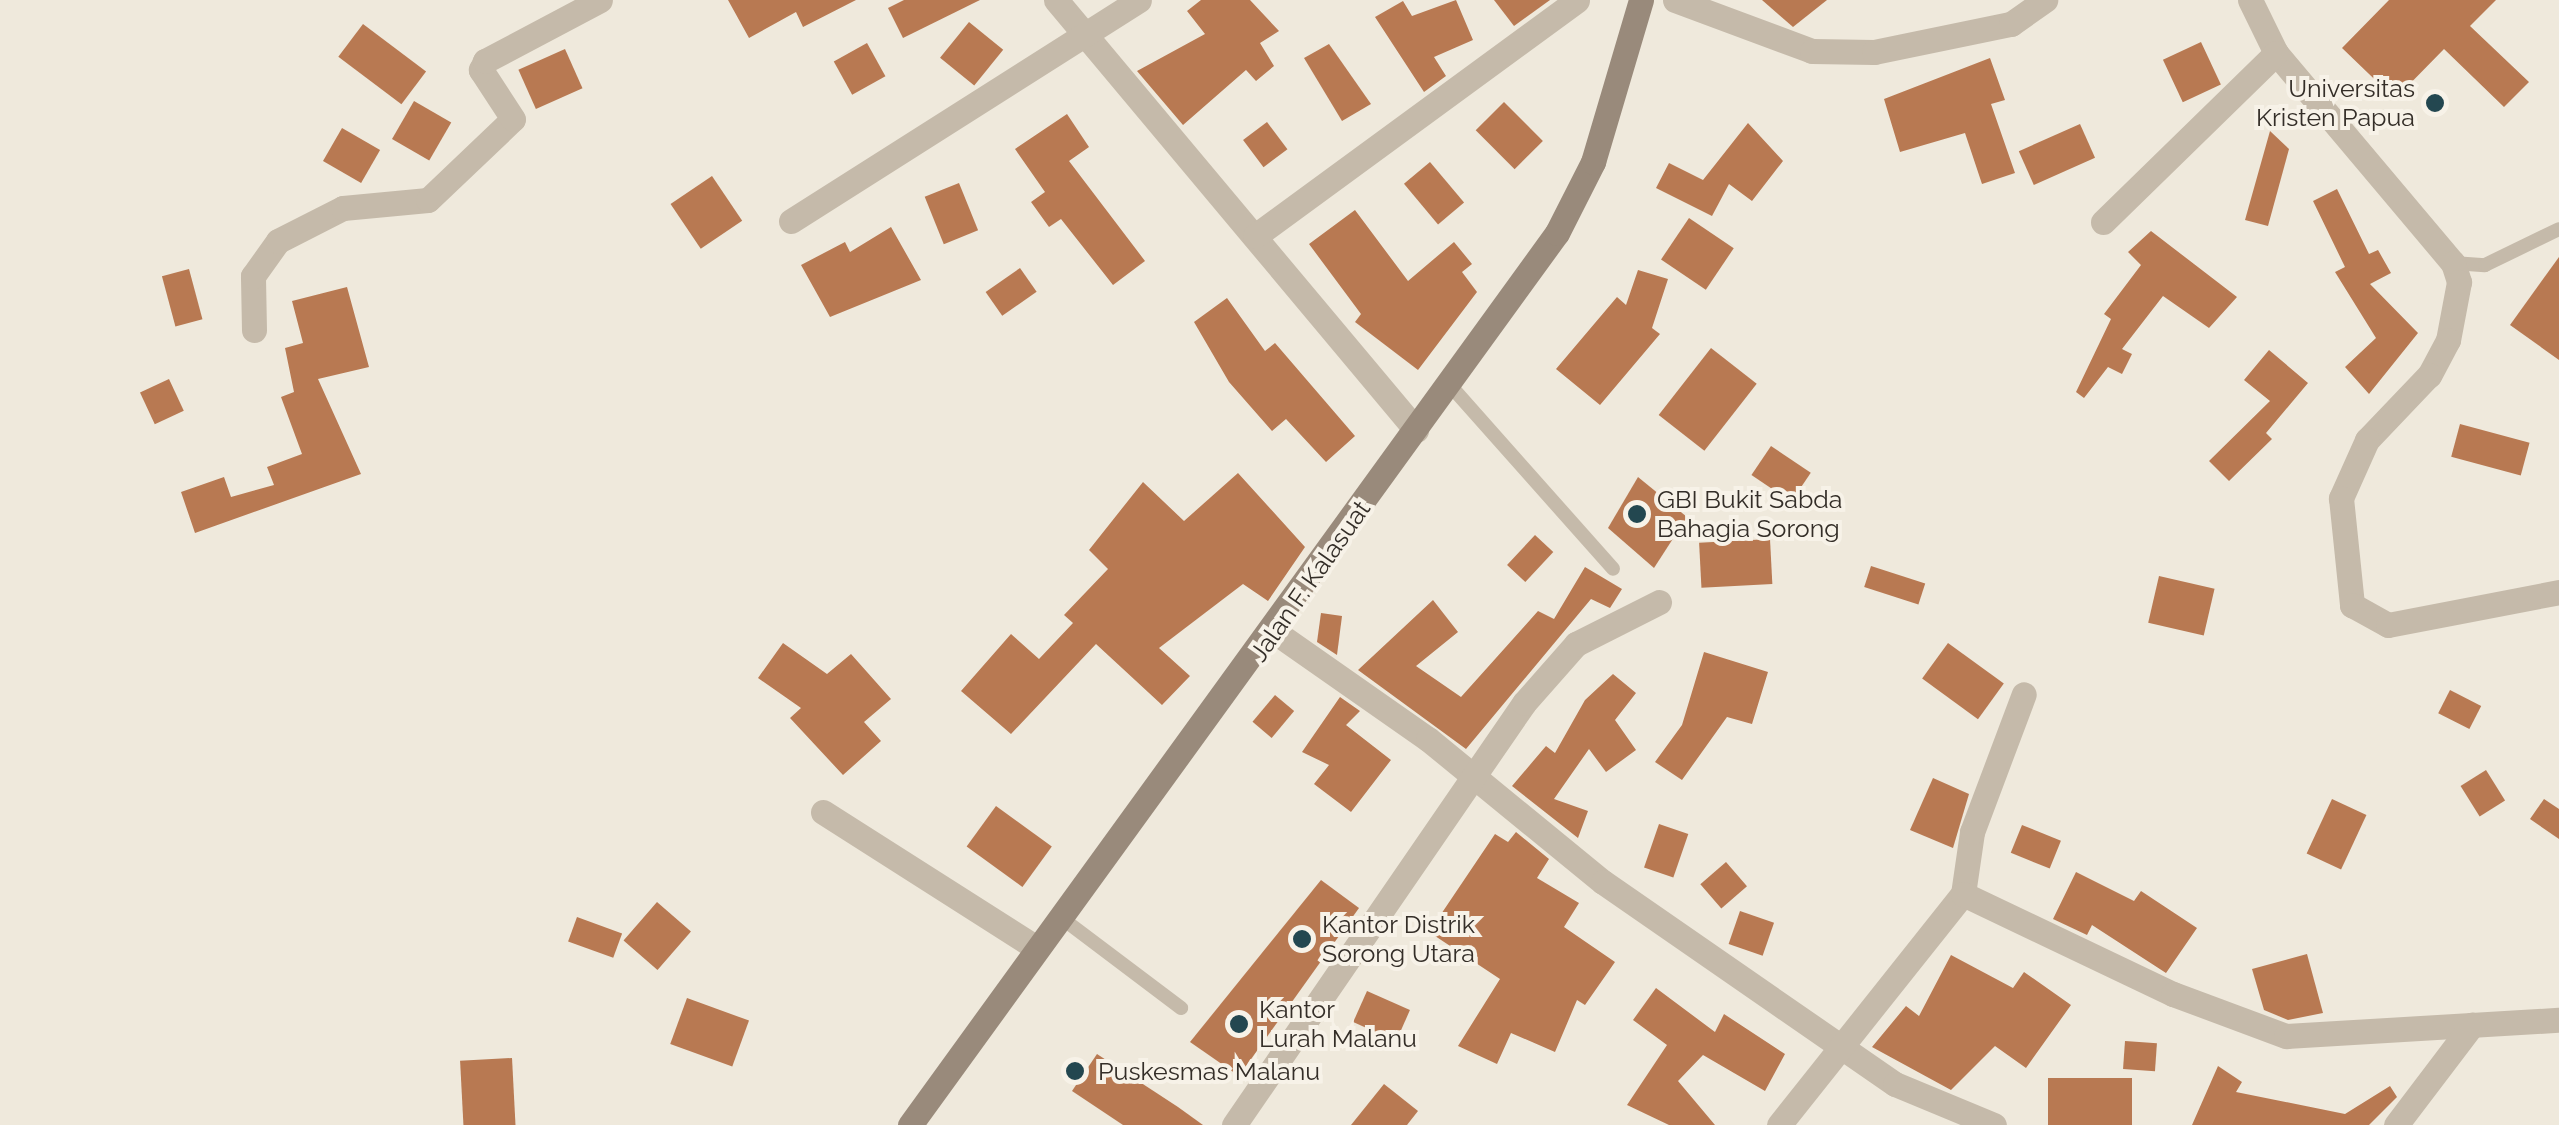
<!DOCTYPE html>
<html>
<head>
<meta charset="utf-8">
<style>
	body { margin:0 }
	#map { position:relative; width:2559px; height:1125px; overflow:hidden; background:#efe9dc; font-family:Raleway,sans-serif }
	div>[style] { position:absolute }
	.building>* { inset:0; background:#b87952; transform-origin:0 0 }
	.lane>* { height:14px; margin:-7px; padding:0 7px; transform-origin:7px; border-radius:7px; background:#c5baaa }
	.street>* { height:25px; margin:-12.5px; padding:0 12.5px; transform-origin:12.5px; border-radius:12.5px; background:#c5baaa }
	.secondary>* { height:25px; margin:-12.5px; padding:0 12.5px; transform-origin:12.5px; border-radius:12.5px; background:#998a7b }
	.dots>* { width:28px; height:28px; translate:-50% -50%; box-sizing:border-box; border:5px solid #f7f2e8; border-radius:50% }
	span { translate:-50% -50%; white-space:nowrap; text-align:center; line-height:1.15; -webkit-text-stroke:8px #f7f2e8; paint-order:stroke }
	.poi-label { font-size:25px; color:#342e28 }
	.right { translate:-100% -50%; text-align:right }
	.left { translate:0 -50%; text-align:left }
	.street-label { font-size:25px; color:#342e28 }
</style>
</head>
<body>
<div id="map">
	<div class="building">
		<div style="clip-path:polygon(728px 0,856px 0,803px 27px,796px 12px,749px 38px)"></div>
		<div style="clip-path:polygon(904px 0,980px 0,903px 38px,888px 8px)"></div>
		<div style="clip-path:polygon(1201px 0,1250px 0,1279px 31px,1260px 43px,1274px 66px,1256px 81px,1246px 70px,1183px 125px,1137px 71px,1205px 34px,1187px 11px)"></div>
		<div style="clip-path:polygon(1456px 0,1473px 40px,1434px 57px,1446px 76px,1424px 92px,1375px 17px,1403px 1px,1412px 16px)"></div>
		<div style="clip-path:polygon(1494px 0,1550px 0,1514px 26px)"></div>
		<div style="clip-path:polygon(1762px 0,1827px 0,1793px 27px)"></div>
		<div style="clip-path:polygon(2389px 0,2496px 0,2470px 26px,2529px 82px,2504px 107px,2444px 49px,2395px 99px,2342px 48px)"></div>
		<div style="left:969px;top:22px;width:44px;height:46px;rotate:39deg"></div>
		<div style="left:363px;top:24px;width:79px;height:41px;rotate:37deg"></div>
		<div style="left:2201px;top:42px;width:47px;height:42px;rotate:65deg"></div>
		<div style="left:867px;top:43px;width:38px;height:38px;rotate:61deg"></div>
		<div style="clip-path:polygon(1329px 44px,1371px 104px,1342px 121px,1304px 58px)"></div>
		<div style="left:565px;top:49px;width:43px;height:51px;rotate:66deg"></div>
		<div style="clip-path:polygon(1990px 58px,2005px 100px,1991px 104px,2015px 173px,1982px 184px,1965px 133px,1900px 152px,1884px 99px)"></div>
		<div style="left:414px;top:101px;width:43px;height:44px;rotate:30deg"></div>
		<div style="left:1504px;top:102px;width:55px;height:40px;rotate:45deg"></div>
		<div style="clip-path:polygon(1067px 114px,1089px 147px,1069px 161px,1145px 261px,1113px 285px,1061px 219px,1049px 227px,1031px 202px,1045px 192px,1015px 149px)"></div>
		<div style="left:1267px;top:122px;width:34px;height:30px;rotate:53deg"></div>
		<div style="clip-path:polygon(1748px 123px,1783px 161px,1752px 201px,1729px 184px,1712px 216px,1656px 188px,1669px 163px,1703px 180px)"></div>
		<div style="left:2080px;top:124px;width:37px;height:67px;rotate:66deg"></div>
		<div style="left:342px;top:128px;width:44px;height:38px;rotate:30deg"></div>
		<div style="clip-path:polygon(2270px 131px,2289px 149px,2268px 226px,2245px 220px)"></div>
		<div style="left:1430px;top:162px;width:53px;height:34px;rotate:50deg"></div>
		<div style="left:712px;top:176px;width:54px;height:50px;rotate:56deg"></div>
		<div style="left:959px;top:183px;width:51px;height:37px;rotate:68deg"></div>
		<div style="clip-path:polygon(2337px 189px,2369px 254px,2378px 250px,2391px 273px,2370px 284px,2418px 333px,2369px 394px,2345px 367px,2376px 338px,2335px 272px,2345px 267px,2313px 201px)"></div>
		<div style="clip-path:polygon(1355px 210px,1408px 281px,1454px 242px,1472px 264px,1462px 272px,1477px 292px,1418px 370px,1355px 322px,1361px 314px,1309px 244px)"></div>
		<div style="left:1689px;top:218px;width:54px;height:50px;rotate:34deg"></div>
		<div style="clip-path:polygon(891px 227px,921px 280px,830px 317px,801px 265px,845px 242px,850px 252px)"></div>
		<div style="clip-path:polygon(2151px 231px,2237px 297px,2209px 328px,2163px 296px,2122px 349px,2132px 354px,2122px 374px,2108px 367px,2084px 398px,2076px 392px,2111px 319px,2104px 314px,2141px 265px,2128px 252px)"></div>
		<div style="clip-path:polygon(2559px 257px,2559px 360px,2510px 325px)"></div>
		<div style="left:1020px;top:268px;width:29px;height:42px;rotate:55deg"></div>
		<div style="left:189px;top:269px;width:52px;height:28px;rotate:75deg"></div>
		<div style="clip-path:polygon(1638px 270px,1668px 279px,1652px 328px,1660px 334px,1600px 405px,1556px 369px,1617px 297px,1626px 305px)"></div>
		<div style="clip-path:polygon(347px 287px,369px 367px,318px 379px,361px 474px,195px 533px,181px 492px,224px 477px,231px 497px,274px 485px,267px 467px,302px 454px,281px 397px,294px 392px,285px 348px,303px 343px,292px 301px)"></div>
		<div style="clip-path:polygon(1227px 298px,1265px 351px,1275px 343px,1355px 436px,1326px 462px,1286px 419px,1272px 431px,1229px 382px,1194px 322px)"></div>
		<div style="left:1711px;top:348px;width:58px;height:85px;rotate:38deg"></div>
		<div style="clip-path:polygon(2269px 350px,2308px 383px,2266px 433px,2272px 439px,2229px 481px,2209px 461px,2270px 401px,2244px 380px)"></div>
		<div style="left:169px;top:379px;width:35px;height:32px;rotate:65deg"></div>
		<div style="left:2460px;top:424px;width:72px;height:34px;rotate:15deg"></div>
		<div style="left:1771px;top:446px;width:48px;height:35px;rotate:34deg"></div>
		<div style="clip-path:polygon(1238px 473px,1305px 547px,1268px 601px,1243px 584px,1159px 648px,1190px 676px,1162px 705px,1096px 644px,1011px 734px,961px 691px,1011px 634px,1039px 659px,1073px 623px,1064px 615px,1108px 569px,1089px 550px,1143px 482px,1184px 521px)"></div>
		<div style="clip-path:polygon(1638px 477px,1687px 517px,1654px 568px,1608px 528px)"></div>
		<div style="left:1535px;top:535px;width:25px;height:41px;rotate:43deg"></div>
		<div style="left:1770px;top:539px;width:45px;height:71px;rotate:87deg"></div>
		<div style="left:1871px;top:566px;width:57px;height:22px;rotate:18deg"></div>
		<div style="clip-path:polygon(1585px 567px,1622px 589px,1610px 608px,1591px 599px,1466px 749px,1358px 670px,1433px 600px,1458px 632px,1416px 666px,1461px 697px,1538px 611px,1554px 619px)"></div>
		<div style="left:2159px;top:576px;width:57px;height:48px;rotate:13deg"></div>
		<div style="clip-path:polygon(1321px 613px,1342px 616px,1337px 655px,1317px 642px)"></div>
		<div style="clip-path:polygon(783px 643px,827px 674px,851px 654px,891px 699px,864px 722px,881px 741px,843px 775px,790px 718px,801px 708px,758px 678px)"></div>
		<div style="left:1948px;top:643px;width:69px;height:44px;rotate:36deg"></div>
		<div style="clip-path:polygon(1704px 652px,1768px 672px,1752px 724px,1727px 717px,1682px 780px,1655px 762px,1682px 725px)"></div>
		<div style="clip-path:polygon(1613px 674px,1636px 693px,1615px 720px,1636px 750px,1606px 772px,1589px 749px,1554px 799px,1588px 811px,1578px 838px,1512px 786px,1546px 746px,1555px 753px,1585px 700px)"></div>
		<div style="left:2450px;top:690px;width:35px;height:26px;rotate:27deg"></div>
		<div style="left:1275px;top:695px;width:25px;height:35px;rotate:40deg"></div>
		<div style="clip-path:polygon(1340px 697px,1360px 711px,1346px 725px,1391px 760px,1351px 812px,1314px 784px,1329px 765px,1302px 752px)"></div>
		<div style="left:2486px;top:770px;width:36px;height:30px;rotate:58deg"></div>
		<div style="clip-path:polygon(1933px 778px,1969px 794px,1953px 848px,1910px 830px)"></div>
		<div style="left:2332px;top:799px;width:38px;height:60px;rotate:25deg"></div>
		<div style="clip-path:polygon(2544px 799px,2559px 809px,2559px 839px,2530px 819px)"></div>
		<div style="left:996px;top:806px;width:69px;height:50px;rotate:36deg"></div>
		<div style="left:1659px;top:824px;width:31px;height:46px;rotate:19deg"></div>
		<div style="left:2022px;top:825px;width:42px;height:30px;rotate:22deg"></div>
		<div style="clip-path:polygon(1516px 832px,1549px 859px,1537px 878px,1579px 903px,1564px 927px,1615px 962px,1585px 1005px,1577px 1000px,1555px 1052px,1511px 1033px,1497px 1064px,1458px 1046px,1500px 979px,1429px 932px,1495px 834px,1508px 842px)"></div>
		<div style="left:1726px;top:862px;width:32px;height:34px;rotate:49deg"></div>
		<div style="clip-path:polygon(2076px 872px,2134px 901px,2141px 891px,2197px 928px,2166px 973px,2092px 925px,2087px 935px,2053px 919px)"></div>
		<div style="clip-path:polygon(1321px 880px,1359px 908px,1239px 1076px,1190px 1042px)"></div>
		<div style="left:657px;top:902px;width:45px;height:51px;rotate:41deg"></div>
		<div style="left:1740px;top:911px;width:36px;height:35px;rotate:19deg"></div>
		<div style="left:577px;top:917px;width:48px;height:26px;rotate:20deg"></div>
		<div style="clip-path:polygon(2307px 954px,2323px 1013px,2288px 1020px,2264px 1010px,2252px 969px)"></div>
		<div style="clip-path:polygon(1951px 955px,2013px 988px,2024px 972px,2071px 1005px,2026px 1068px,1995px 1046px,1951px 1090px,1872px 1047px,1906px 1006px,1919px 1016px)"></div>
		<div style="clip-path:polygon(1656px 988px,1715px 1032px,1724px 1014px,1785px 1054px,1765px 1091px,1703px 1055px,1678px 1081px,1715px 1125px,1669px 1125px,1627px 1105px,1667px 1045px,1633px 1020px)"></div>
		<div style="left:1367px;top:991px;width:47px;height:34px;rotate:24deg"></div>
		<div style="left:687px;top:998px;width:66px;height:49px;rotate:20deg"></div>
		<div style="left:2125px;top:1041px;width:32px;height:28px;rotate:4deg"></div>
		<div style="clip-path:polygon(1097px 1054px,1178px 1107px,1203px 1125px,1123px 1125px,1072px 1091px)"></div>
		<div style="left:512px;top:1058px;width:67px;height:52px;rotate:87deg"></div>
		<div style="clip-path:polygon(2218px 1066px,2242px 1082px,2236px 1092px,2345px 1114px,2390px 1086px,2397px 1097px,2369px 1125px,2192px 1125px)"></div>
		<div style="left:2048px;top:1078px;width:84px;height:47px"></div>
		<div style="clip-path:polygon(1384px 1084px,1418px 1111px,1407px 1125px,1351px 1125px)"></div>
	</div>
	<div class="lane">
		<div style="left:2453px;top:263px;width:32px;rotate:4deg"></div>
		<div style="left:2485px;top:265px;width:82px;rotate:-25.9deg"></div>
		<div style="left:1449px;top:384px;width:247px;rotate:48.4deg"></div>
		<div style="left:1059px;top:916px;width:153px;rotate:37deg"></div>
	</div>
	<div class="street">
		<div style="left:1056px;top:0;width:561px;rotate:50.06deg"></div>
		<div style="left:1675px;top:0;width:146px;rotate:20.4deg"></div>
		<div style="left:1812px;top:51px;width:62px;rotate:0.9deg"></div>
		<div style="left:1874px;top:52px;width:140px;rotate:-11.6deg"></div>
		<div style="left:2011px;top:24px;width:42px;rotate:-35.2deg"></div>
		<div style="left:2250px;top:0;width:59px;rotate:63.9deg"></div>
		<div style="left:2276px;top:53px;width:275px;rotate:49.9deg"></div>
		<div style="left:2453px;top:263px;width:20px;rotate:72deg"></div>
		<div style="left:2459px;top:282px;width:59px;rotate:100.7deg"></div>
		<div style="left:2448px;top:340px;width:40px;rotate:118deg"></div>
		<div style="left:2429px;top:375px;width:90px;rotate:133.6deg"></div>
		<div style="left:2367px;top:440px;width:64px;rotate:114.1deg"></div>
		<div style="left:2341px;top:498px;width:108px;rotate:84.1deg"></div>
		<div style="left:2352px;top:605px;width:41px;rotate:29.1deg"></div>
		<div style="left:2388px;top:625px;width:174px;rotate:-10.9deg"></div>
		<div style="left:791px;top:221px;width:412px;rotate:-32.4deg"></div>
		<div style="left:2103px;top:222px;width:242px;rotate:-44.3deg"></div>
		<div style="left:1255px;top:236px;width:399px;rotate:-36.2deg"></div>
		<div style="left:254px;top:330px;width:54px;rotate:-91.1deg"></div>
		<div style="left:253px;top:276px;width:43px;rotate:-54.5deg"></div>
		<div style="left:278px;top:241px;width:73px;rotate:-26.9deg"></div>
		<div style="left:343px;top:208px;width:85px;rotate:-5.4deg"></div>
		<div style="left:428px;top:200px;width:117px;rotate:-43.6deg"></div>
		<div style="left:513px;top:119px;width:59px;rotate:-123.1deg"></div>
		<div style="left:481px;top:70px;width:10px;rotate:-66deg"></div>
		<div style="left:485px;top:61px;width:130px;rotate:-27.9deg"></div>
		<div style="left:1275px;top:632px;width:187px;rotate:35deg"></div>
		<div style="left:1428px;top:739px;width:226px;rotate:39.3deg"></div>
		<div style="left:1603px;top:882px;width:355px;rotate:34.7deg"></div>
		<div style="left:1895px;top:1084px;width:107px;rotate:22.5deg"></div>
		<div style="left:823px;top:812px;width:251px;rotate:32.5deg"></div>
		<div style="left:1963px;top:894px;width:63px;rotate:-81.7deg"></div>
		<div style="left:1972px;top:832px;width:147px;rotate:-69.4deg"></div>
		<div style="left:1234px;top:1125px;width:512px;rotate:-55.5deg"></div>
		<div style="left:1524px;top:703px;width:79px;rotate:-48.6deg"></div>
		<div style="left:1576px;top:644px;width:93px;rotate:-26.8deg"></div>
		<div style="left:1779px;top:1125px;width:295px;rotate:-51.5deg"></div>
		<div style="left:1963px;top:894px;width:233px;rotate:25.5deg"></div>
		<div style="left:2173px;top:994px;width:121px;rotate:20.4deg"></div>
		<div style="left:2286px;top:1036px;width:273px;rotate:-3.4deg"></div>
		<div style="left:2396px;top:1125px;width:126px;rotate:-52.8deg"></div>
	</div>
	<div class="secondary">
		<div style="left:910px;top:1125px;width:1102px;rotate:-54.05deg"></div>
		<div style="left:1557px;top:233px;width:80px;rotate:-63.1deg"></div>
		<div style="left:1593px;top:162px;width:169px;rotate:-73.5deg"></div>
	</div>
	<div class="dots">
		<div style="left:2435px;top:103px;background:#234750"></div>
		<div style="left:1637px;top:514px;background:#234750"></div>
		<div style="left:1302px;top:939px;background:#234750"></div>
		<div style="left:1239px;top:1024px;background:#234750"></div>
		<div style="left:1075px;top:1071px;background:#234750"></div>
	</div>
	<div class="poi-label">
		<span class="right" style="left:2415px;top:103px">Universitas<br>Kristen Papua</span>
		<span class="left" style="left:1657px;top:514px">GBI Bukit Sabda<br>Bahagia Sorong</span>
		<span class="left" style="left:1322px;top:939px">Kantor Distrik<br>Sorong Utara</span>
		<span class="left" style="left:1259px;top:1024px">Kantor<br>Lurah Malanu</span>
		<span class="left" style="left:1098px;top:1071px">Puskesmas Malanu</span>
	</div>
	<div class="street-label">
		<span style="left:1310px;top:581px;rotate:-55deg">Jalan F. Kalasuat</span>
	</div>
</div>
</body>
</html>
